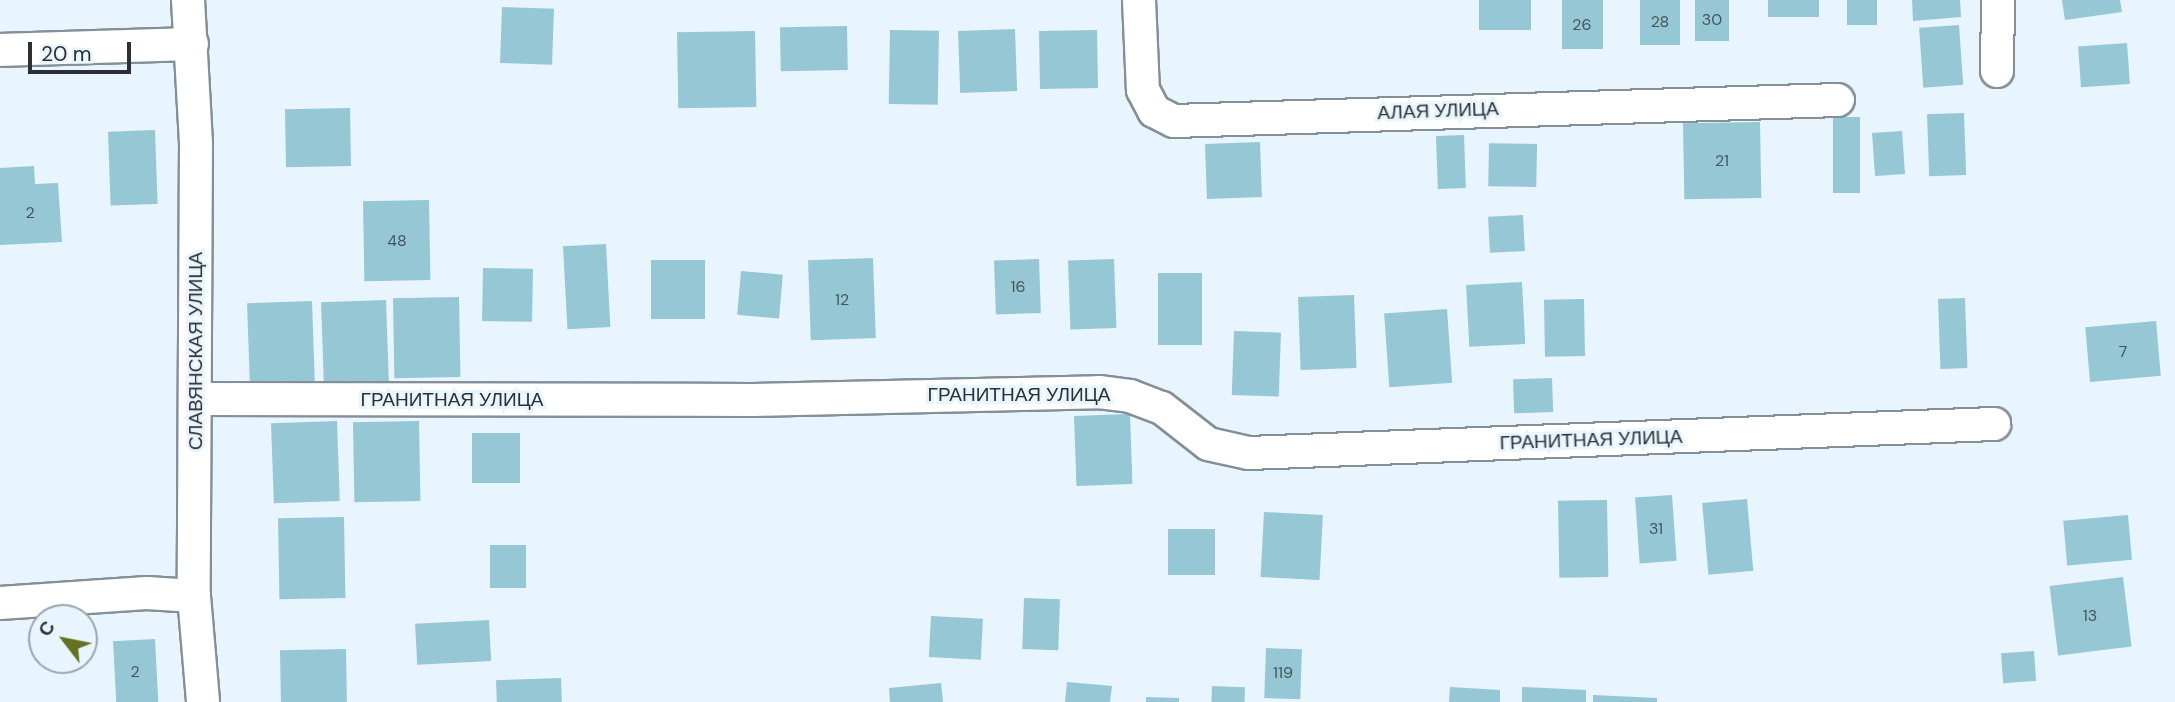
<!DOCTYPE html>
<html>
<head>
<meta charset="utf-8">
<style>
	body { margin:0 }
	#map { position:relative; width:2175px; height:702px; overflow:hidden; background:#e8f4fe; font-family:"DM Sans",sans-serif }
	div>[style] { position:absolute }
	.building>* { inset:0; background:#96c7d5; transform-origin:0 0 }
	.roads { filter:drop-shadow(2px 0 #848f98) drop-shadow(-2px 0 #848f98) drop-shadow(0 2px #848f98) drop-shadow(0 -2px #848f98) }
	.minor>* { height:32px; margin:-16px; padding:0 16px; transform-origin:16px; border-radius:16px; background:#fff }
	span { translate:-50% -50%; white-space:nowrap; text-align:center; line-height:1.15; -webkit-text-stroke:6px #e8f4fe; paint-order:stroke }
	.number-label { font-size:16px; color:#46565c }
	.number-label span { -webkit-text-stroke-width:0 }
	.street-label { font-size:19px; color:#2c3034 }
	.north { position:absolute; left:28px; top:604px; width:70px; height:70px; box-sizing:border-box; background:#e8f4fe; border:2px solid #9da6ad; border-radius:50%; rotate:302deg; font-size:19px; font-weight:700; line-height:28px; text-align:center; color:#2c3034 }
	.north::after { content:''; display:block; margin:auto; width:24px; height:32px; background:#637321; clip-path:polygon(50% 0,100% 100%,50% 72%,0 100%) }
	.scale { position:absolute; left:28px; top:42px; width:103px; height:32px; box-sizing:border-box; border:4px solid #2c3034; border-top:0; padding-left:9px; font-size:21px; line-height:24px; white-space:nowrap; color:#2c3034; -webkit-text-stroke:5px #e8f4fe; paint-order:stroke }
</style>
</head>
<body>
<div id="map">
	<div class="building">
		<div style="left:1479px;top:0;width:52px;height:30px"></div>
		<div style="left:1562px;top:0;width:41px;height:49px"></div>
		<div style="left:1640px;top:0;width:40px;height:45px"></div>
		<div style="left:1695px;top:0;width:34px;height:41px"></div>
		<div style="left:1768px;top:0;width:51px;height:17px"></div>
		<div style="left:1847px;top:0;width:30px;height:25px"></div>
		<div style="clip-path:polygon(1912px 0,1960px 0,1961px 17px,1913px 21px)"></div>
		<div style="clip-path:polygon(2062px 0,2120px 0,2122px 12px,2065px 20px)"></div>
		<div style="left:502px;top:7px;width:52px;height:56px;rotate:2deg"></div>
		<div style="left:1959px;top:25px;width:60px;height:40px;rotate:86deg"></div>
		<div style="left:847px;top:26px;width:44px;height:67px;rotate:89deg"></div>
		<div style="left:1015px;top:29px;width:62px;height:57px;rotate:88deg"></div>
		<div style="left:890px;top:30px;width:49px;height:74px;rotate:1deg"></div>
		<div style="left:1097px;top:30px;width:58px;height:58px;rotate:89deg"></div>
		<div style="left:755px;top:31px;width:76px;height:78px;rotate:89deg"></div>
		<div style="left:2127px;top:43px;width:41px;height:49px;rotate:86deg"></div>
		<div style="left:350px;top:108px;width:58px;height:65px;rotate:89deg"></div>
		<div style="left:1964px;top:113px;width:62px;height:37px;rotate:88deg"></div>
		<div style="left:1833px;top:117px;width:27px;height:76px"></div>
		<div style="left:1760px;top:122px;width:76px;height:77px;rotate:89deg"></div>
		<div style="left:155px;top:130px;width:74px;height:47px;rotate:88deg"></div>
		<div style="left:1902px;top:131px;width:43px;height:30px;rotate:86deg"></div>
		<div style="left:1464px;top:135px;width:53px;height:28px;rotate:88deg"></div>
		<div style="left:1260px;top:142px;width:55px;height:55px;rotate:88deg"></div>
		<div style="left:1537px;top:144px;width:43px;height:48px;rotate:91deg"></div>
		<div style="clip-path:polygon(34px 166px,35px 184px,58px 183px,62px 242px,0 245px,0 168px)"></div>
		<div style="left:429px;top:200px;width:80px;height:66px;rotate:89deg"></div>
		<div style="left:1523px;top:215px;width:36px;height:35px;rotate:87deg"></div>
		<div style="left:606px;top:244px;width:83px;height:43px;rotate:87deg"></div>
		<div style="left:873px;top:258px;width:80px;height:65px;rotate:88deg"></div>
		<div style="left:1039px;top:259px;width:54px;height:45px;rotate:88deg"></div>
		<div style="left:1114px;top:259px;width:69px;height:46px;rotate:88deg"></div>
		<div style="left:651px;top:260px;width:54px;height:59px"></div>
		<div style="left:483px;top:268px;width:50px;height:53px;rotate:1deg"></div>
		<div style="left:741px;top:271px;width:42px;height:44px;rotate:5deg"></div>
		<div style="left:1158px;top:273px;width:44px;height:72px"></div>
		<div style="left:1522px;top:282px;width:62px;height:56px;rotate:87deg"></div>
		<div style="left:1354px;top:295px;width:73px;height:56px;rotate:88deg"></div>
		<div style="left:459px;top:297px;width:80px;height:66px;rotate:89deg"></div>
		<div style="left:1965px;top:298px;width:70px;height:27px;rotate:88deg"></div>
		<div style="left:1584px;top:299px;width:57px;height:40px;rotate:89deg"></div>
		<div style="left:386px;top:300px;width:81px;height:65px;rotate:88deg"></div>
		<div style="left:312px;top:301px;width:80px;height:65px;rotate:88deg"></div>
		<div style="left:1447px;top:309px;width:74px;height:63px;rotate:86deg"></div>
		<div style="left:2156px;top:321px;width:55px;height:71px;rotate:85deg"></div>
		<div style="left:1234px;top:331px;width:47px;height:64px;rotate:2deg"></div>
		<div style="left:1552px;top:378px;width:34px;height:39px;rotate:88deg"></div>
		<div style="left:1130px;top:414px;width:70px;height:56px;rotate:88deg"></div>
		<div style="left:337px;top:421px;width:80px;height:66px;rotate:88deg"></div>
		<div style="left:419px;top:421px;width:80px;height:66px;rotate:89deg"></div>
		<div style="left:472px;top:433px;width:48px;height:50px"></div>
		<div style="left:1672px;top:495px;width:66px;height:37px;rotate:86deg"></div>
		<div style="left:1747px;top:499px;width:72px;height:45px;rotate:85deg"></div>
		<div style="left:1607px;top:500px;width:77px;height:49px;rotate:89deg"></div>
		<div style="left:1264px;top:512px;width:59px;height:65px;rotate:3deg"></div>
		<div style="left:2128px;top:515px;width:45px;height:65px;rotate:85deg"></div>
		<div style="left:344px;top:517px;width:81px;height:66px;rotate:89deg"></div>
		<div style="left:1168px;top:529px;width:47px;height:46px"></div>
		<div style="left:490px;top:545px;width:36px;height:43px"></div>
		<div style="left:2123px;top:577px;width:70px;height:74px;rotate:83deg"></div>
		<div style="left:1024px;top:598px;width:36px;height:51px;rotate:2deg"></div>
		<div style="left:931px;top:616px;width:52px;height:41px;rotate:3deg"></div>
		<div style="left:489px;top:620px;width:41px;height:74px;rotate:87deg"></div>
		<div style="left:155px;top:639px;width:63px;height:42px;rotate:87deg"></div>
		<div style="left:1266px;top:648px;width:36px;height:50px;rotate:2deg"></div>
		<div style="left:346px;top:649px;width:53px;height:66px;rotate:89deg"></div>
		<div style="left:2034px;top:651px;width:30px;height:33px;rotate:86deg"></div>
		<div style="left:561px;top:678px;width:24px;height:65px;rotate:88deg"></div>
		<div style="clip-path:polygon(1067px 682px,1112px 686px,1110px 702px,1065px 702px)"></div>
		<div style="clip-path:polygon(941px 683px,943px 702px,890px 702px,889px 688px)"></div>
		<div style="left:1212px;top:686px;width:33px;height:16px;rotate:2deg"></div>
		<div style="clip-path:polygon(1450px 687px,1500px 690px,1500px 702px,1449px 702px)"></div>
		<div style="clip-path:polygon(1522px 687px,1586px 690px,1586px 702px,1522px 702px)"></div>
		<div style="clip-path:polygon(1593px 695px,1657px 698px,1657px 702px,1593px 702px)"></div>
		<div style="clip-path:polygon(1146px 697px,1179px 698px,1179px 702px,1146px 702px)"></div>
	</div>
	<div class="roads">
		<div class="minor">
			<div style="left:188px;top:0;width:143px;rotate:86.8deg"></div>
			<div style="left:196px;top:143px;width:453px;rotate:90.3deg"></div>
			<div style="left:194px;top:596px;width:106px;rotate:85.1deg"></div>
			<div style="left:1139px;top:0;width:90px;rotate:87.5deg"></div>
			<div style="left:1143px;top:90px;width:24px;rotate:62deg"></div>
			<div style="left:1154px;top:111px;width:22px;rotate:27deg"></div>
			<div style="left:1174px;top:121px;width:664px;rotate:-1.81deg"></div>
			<div style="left:0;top:50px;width:192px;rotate:-1.8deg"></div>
			<div style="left:1997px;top:71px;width:71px;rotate:-89.2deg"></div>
			<div style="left:196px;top:399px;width:557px;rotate:0.1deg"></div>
			<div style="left:753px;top:400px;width:346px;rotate:-1.3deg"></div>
			<div style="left:1099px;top:392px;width:31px;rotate:7deg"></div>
			<div style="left:1130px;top:396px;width:34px;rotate:21deg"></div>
			<div style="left:1162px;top:408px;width:58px;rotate:38deg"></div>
			<div style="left:1208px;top:444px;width:42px;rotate:12.4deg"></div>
			<div style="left:1249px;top:453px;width:746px;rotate:-2.23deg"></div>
			<div style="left:0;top:603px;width:147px;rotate:-3.9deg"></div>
			<div style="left:147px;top:593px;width:47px;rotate:3.7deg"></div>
		</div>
	</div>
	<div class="number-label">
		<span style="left:1712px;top:20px">30</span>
		<span style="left:1660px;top:22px">28</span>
		<span style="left:1582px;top:25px">26</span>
		<span style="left:1722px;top:161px">21</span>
		<span style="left:30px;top:213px">2</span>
		<span style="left:397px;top:241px">48</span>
		<span style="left:1018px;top:287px">16</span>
		<span style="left:842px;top:300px">12</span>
		<span style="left:2123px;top:352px">7</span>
		<span style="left:1656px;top:529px">31</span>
		<span style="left:2090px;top:616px">13</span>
		<span style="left:135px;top:672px">2</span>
		<span style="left:1283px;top:673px">119</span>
	</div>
	<div class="street-label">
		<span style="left:1438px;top:111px;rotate:-2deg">АЛАЯ УЛИЦА</span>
		<span style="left:196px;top:351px;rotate:-90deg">СЛАВЯНСКАЯ УЛИЦА</span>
		<span style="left:1019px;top:395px">ГРАНИТНАЯ УЛИЦА</span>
		<span style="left:452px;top:400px">ГРАНИТНАЯ УЛИЦА</span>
		<span style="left:1591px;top:440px;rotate:-2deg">ГРАНИТНАЯ УЛИЦА</span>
	</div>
	<div class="north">С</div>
	<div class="scale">20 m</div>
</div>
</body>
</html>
